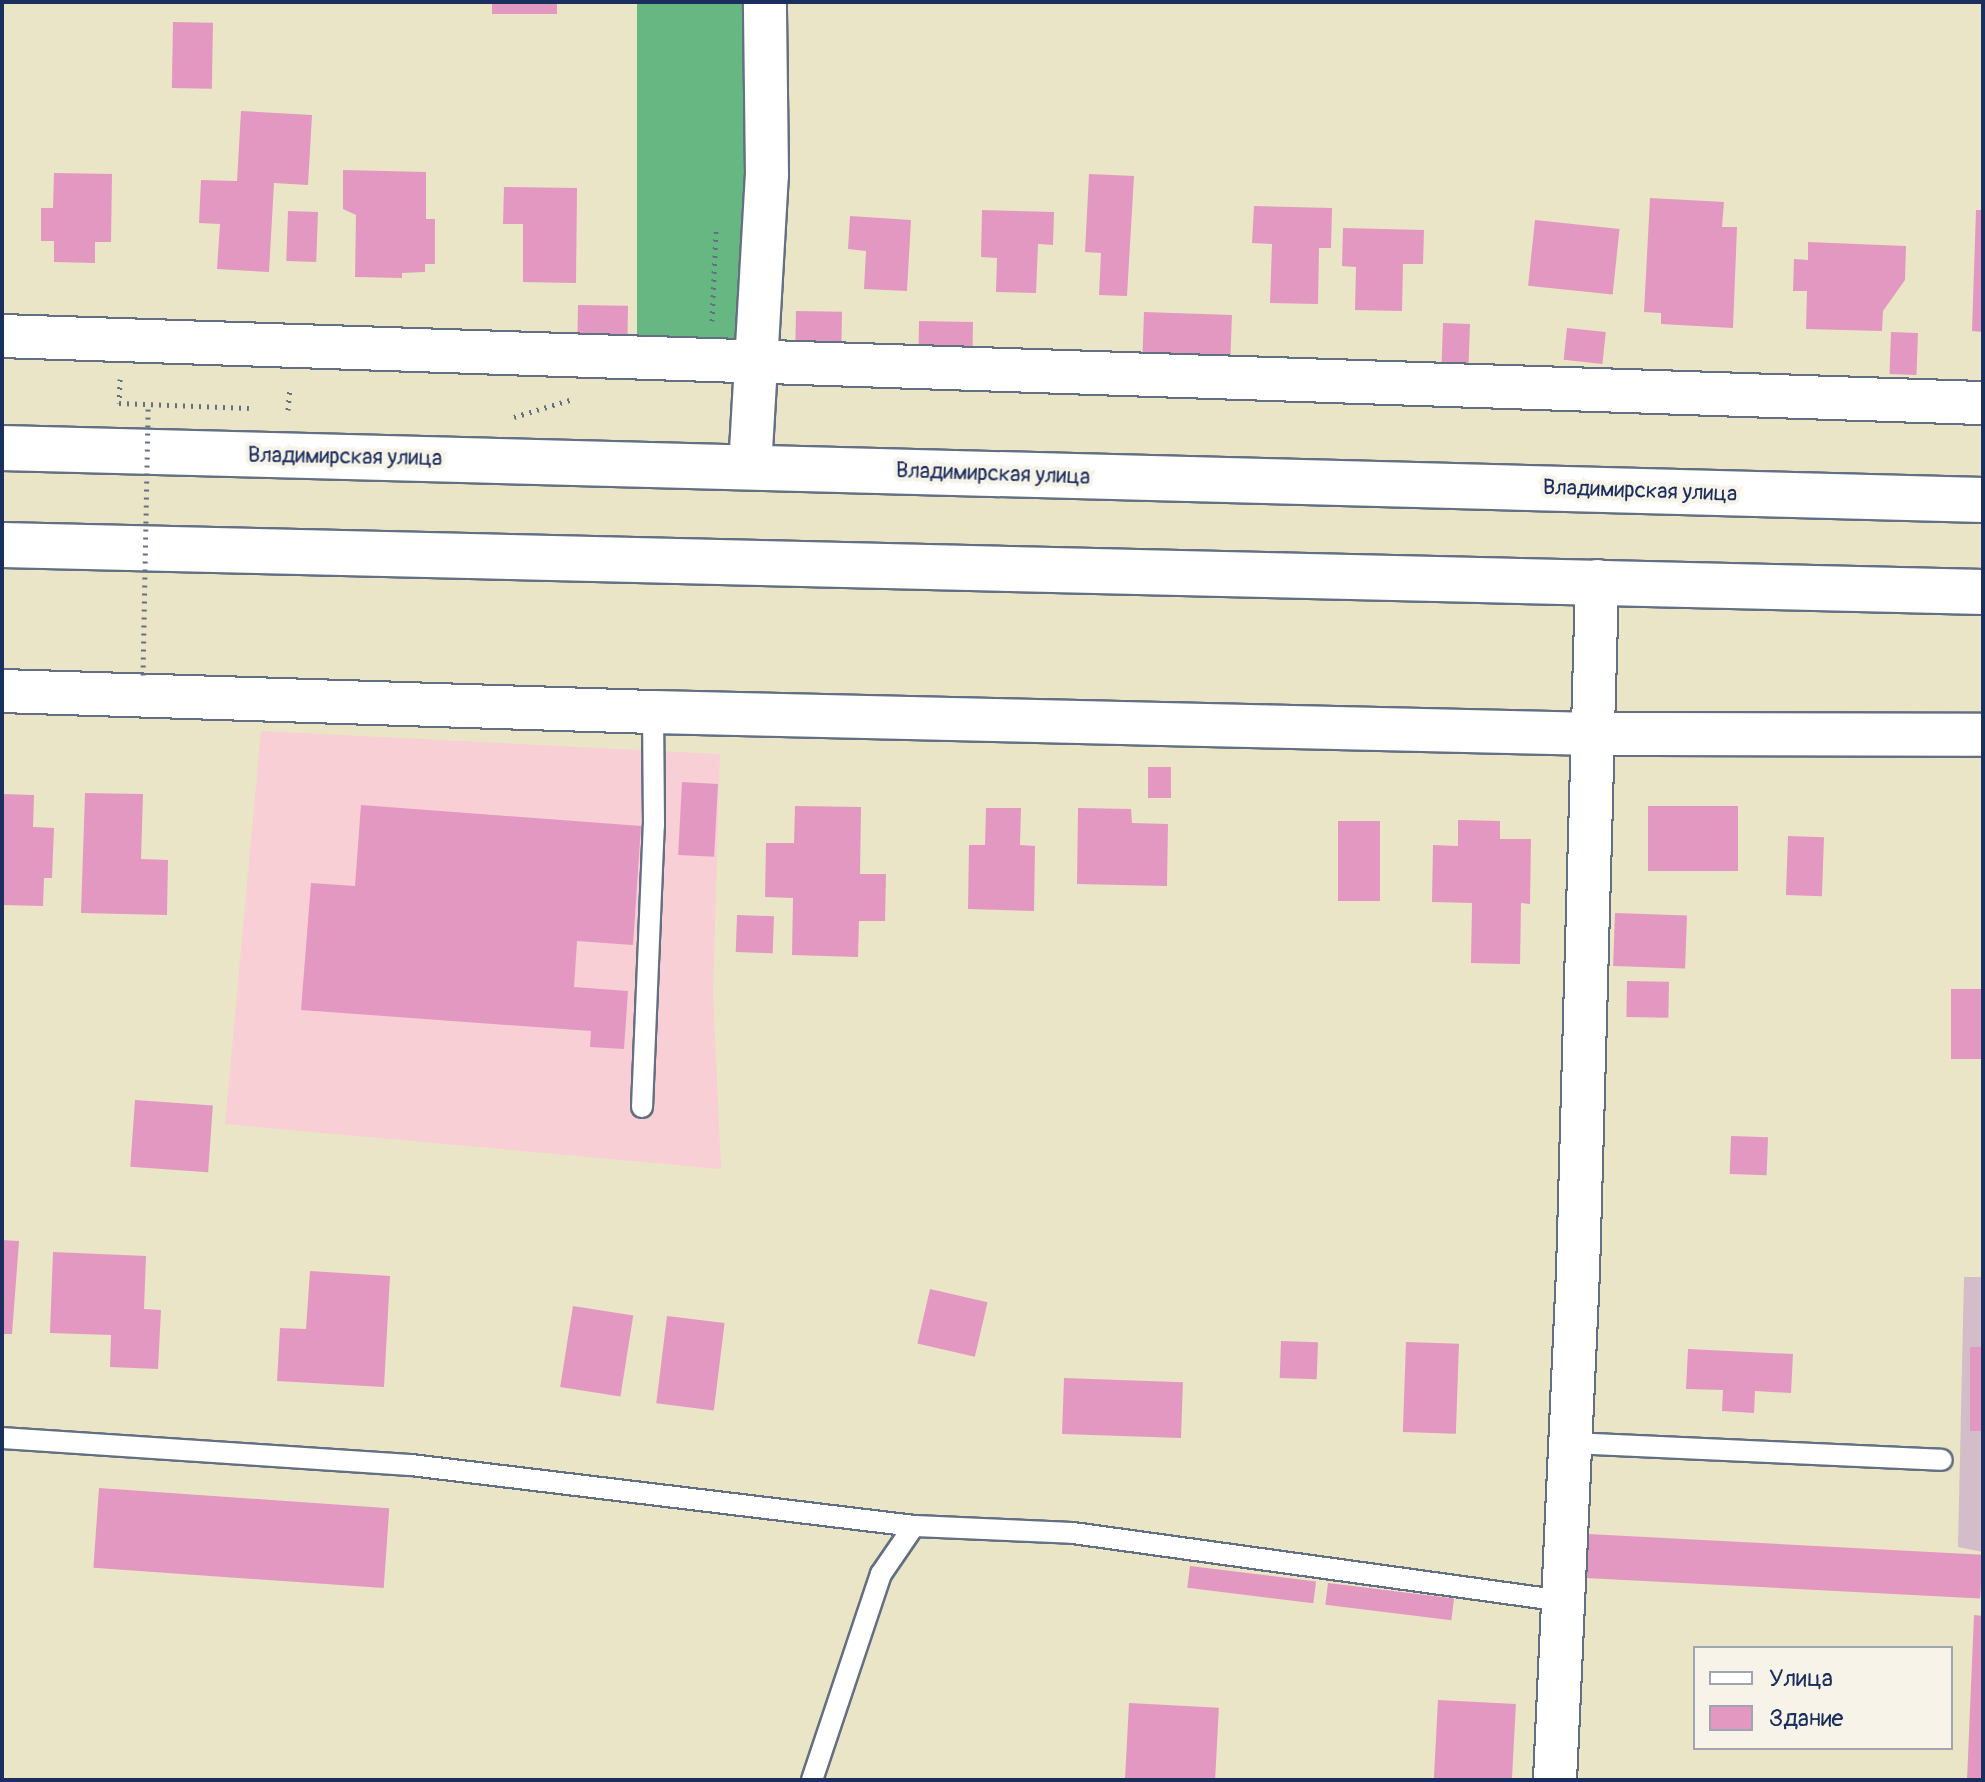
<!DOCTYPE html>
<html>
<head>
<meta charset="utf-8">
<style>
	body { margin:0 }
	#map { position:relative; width:1985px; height:1782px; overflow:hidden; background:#eae5c7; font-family:Pangolin,sans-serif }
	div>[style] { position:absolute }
	.built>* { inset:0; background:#f7cfd5 }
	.industrial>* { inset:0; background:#d2bdc8 }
	.forest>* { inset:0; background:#66b782; transform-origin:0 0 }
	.building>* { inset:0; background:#e398c2; transform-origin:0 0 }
	.path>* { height:5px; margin-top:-2.5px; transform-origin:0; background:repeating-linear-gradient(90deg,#636f83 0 2px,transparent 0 8px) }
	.roads { filter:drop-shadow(2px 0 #636f83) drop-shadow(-2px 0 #636f83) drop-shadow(0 2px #636f83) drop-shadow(0 -2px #636f83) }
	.lane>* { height:20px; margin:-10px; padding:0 10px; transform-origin:10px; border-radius:10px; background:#fff }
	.street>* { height:42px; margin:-21px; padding:0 21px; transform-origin:21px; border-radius:21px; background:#fff }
	.highway>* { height:44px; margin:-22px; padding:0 22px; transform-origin:22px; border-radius:22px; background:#fff }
	.path-bridge>* { height:5px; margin-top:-2.5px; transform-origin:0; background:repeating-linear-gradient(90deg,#636f83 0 2px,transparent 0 8px) }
	span { translate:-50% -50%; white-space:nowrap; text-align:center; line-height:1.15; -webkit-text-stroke:8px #f7f3e8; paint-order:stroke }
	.street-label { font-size:22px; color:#1b2f5e }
	.frame { position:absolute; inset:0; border:4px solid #1b2f5e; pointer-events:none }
	.legend { position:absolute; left:1693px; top:1646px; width:260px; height:104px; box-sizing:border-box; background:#f7f3e8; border:2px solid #9fa5b1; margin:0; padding:10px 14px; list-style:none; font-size:24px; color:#1b2f5e }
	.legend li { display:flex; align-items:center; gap:16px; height:40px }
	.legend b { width:40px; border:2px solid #9fa5b1 }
</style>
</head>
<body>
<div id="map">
	<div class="built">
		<div style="clip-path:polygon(261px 731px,720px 754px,713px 993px,721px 1169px,225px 1124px)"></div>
	</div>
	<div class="industrial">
		<div style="clip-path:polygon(1964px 1277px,1983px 1277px,1983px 1552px,1958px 1547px)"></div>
	</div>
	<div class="forest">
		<div style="left:637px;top:2px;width:116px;height:346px"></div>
	</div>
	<div class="building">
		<div style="left:492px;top:2px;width:65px;height:12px"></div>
		<div style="left:173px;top:22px;width:40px;height:66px;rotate:1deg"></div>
		<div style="clip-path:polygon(241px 111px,312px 115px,308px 185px,274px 183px,269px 272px,217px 269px,220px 224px,199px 223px,201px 180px,237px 181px)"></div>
		<div style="clip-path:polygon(343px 170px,426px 172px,426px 219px,435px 219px,435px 264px,425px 264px,425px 272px,402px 273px,402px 278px,355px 277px,356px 215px,343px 209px)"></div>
		<div style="clip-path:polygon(54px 173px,112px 174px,111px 242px,95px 242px,95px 263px,54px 262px,54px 241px,41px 241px,41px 208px,53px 208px)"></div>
		<div style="clip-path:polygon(1089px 174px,1134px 176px,1127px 296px,1099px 295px,1101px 253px,1085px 252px)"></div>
		<div style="clip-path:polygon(504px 187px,577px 188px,576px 283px,523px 282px,523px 224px,503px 224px)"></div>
		<div style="clip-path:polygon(1650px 198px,1724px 202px,1722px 227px,1737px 227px,1733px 328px,1661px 324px,1661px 313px,1644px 312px)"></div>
		<div style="clip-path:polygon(1254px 206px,1332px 208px,1331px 248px,1319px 248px,1318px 304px,1270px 303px,1272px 244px,1252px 243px)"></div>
		<div style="clip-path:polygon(982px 210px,1054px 212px,1053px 245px,1038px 244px,1036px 293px,996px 292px,997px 258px,981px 257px)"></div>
		<div style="clip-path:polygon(1976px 210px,1983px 210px,1983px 332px,1972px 331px)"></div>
		<div style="left:288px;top:211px;width:30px;height:50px;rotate:2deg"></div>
		<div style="clip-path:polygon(850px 216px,911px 220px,907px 291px,864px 289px,866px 251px,848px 249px)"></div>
		<div style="left:1535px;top:220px;width:85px;height:66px;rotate:6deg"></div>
		<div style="clip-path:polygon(1343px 228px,1424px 230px,1423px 264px,1403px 264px,1402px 311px,1355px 310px,1356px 267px,1342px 266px)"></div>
		<div style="clip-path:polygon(1808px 242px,1906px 246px,1905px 280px,1883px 311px,1882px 331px,1806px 329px,1807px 291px,1793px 291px,1794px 259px,1808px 260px)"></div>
		<div style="left:578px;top:305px;width:50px;height:38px;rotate:1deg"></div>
		<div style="left:796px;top:311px;width:46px;height:33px;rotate:1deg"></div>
		<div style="left:1144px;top:312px;width:88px;height:40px;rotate:2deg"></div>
		<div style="left:919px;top:321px;width:54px;height:26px;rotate:1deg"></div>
		<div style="left:1443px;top:323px;width:27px;height:41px;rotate:2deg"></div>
		<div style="left:1567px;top:328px;width:39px;height:32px;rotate:6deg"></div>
		<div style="left:1891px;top:332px;width:27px;height:42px;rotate:2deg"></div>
		<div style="left:1148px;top:767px;width:23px;height:31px"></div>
		<div style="left:682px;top:782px;width:36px;height:73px;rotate:3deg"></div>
		<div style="clip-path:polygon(85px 793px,143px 794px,141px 859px,168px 860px,167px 915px,81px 913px)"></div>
		<div style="clip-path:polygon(2px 794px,34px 795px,33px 827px,54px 828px,52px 878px,44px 878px,43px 906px,2px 905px)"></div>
		<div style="clip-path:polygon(361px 805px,641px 826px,633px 945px,577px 941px,574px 987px,628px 991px,624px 1049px,590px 1047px,591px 1031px,301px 1010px,311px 883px,355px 886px)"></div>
		<div style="clip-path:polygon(795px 806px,861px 807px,860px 874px,886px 874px,885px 921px,859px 921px,858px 957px,792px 955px,793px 898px,765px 897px,766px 843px,794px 843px)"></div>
		<div style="left:1648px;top:806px;width:90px;height:65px"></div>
		<div style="clip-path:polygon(986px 808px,1021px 808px,1020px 845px,1035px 846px,1034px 911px,968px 909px,969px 845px,985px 845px)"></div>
		<div style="clip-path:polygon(1078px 808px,1131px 809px,1132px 823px,1168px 824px,1167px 886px,1077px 884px)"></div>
		<div style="clip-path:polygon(1458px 820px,1500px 821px,1500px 839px,1531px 839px,1530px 904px,1521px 903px,1520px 964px,1471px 963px,1472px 903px,1432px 902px,1433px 845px,1458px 846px)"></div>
		<div style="left:1338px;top:821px;width:42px;height:80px"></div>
		<div style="left:1788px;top:836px;width:36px;height:59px;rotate:2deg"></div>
		<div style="left:1615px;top:913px;width:72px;height:53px;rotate:2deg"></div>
		<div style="left:737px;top:915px;width:37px;height:37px;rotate:2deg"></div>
		<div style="left:1627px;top:981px;width:42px;height:36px;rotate:1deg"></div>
		<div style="left:1951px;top:989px;width:32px;height:70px"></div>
		<div style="left:135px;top:1100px;width:78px;height:67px;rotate:4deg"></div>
		<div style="left:1731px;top:1136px;width:37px;height:38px;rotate:2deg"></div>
		<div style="clip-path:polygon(2px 1240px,19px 1241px,12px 1334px,2px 1334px)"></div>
		<div style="clip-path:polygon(53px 1252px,146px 1256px,144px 1309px,161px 1310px,158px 1369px,110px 1367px,111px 1335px,50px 1333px)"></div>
		<div style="clip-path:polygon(310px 1271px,390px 1276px,384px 1387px,277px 1381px,280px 1328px,306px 1329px)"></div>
		<div style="left:930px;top:1289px;width:59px;height:56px;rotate:13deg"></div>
		<div style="left:573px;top:1306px;width:61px;height:82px;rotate:9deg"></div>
		<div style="left:667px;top:1316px;width:58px;height:88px;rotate:7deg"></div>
		<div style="left:1281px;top:1341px;width:37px;height:37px;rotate:2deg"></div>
		<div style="left:1406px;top:1342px;width:53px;height:90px;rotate:2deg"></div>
		<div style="left:1970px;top:1347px;width:13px;height:84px"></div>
		<div style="clip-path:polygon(1688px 1349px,1793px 1354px,1791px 1393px,1755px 1391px,1754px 1413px,1722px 1411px,1723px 1390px,1686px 1389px)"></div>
		<div style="left:1064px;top:1378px;width:119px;height:56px;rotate:2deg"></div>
		<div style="left:99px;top:1488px;width:291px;height:80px;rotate:4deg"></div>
		<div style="left:1588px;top:1534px;width:395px;height:44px;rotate:3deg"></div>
		<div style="left:1190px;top:1566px;width:127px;height:22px;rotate:7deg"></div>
		<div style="left:1328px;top:1583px;width:127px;height:22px;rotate:7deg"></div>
		<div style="clip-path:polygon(1974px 1615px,1983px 1616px,1983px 1780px,1967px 1780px)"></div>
		<div style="left:1438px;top:1700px;width:78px;height:80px;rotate:3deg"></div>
		<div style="left:1129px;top:1703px;width:90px;height:77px;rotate:3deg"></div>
	</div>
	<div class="path">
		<div style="left:712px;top:321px;width:90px;rotate:-87.5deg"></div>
		<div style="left:120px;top:379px;width:24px;rotate:92deg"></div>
		<div style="left:119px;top:403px;width:130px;rotate:2.2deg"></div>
		<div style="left:288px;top:410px;width:23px;rotate:-85deg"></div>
		<div style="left:514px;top:417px;width:62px;rotate:-17deg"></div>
	</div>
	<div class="roads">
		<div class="lane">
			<div style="left:642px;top:1107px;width:282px;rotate:-87.6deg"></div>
			<div style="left:654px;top:825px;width:113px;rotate:-90.5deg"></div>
			<div style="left:2px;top:1438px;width:410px;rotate:3.8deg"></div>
			<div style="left:411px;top:1465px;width:507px;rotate:6.91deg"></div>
			<div style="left:914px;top:1526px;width:159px;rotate:2.5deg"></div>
			<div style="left:1073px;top:1533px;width:495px;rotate:7.9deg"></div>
			<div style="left:1570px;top:1443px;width:372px;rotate:2.6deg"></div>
			<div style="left:812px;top:1780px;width:217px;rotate:-71.5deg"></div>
			<div style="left:881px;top:1574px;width:58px;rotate:-55.5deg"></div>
		</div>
		<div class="street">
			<div style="left:2px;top:336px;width:1982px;rotate:1.94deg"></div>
			<div style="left:750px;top:468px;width:293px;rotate:-86.7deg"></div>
			<div style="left:767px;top:175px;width:173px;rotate:-90.7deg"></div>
			<div style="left:2px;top:691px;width:651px;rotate:1.85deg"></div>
			<div style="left:653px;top:712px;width:943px;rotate:1.34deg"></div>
			<div style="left:1596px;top:734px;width:387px;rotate:0.1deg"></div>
			<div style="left:1555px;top:1780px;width:509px;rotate:-87.41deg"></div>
			<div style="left:1578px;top:1272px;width:691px;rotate:-88.42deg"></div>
		</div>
		<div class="highway">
			<div style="left:2px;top:448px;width:1982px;rotate:1.5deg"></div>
			<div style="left:2px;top:545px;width:1982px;rotate:1.36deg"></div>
		</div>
	</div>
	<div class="path-bridge">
		<div style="left:143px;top:675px;width:271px;rotate:-88.9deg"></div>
	</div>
	<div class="street-label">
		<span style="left:345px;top:457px;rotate:1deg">Владимирская улица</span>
		<span style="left:993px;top:474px;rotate:2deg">Владимирская улица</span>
		<span style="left:1640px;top:491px;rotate:2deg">Владимирская улица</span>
	</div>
	<div class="frame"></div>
	<ul class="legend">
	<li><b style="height:10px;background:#fff"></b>Улица</li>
	<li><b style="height:22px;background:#e398c2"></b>Здание</li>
	</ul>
</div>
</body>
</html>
